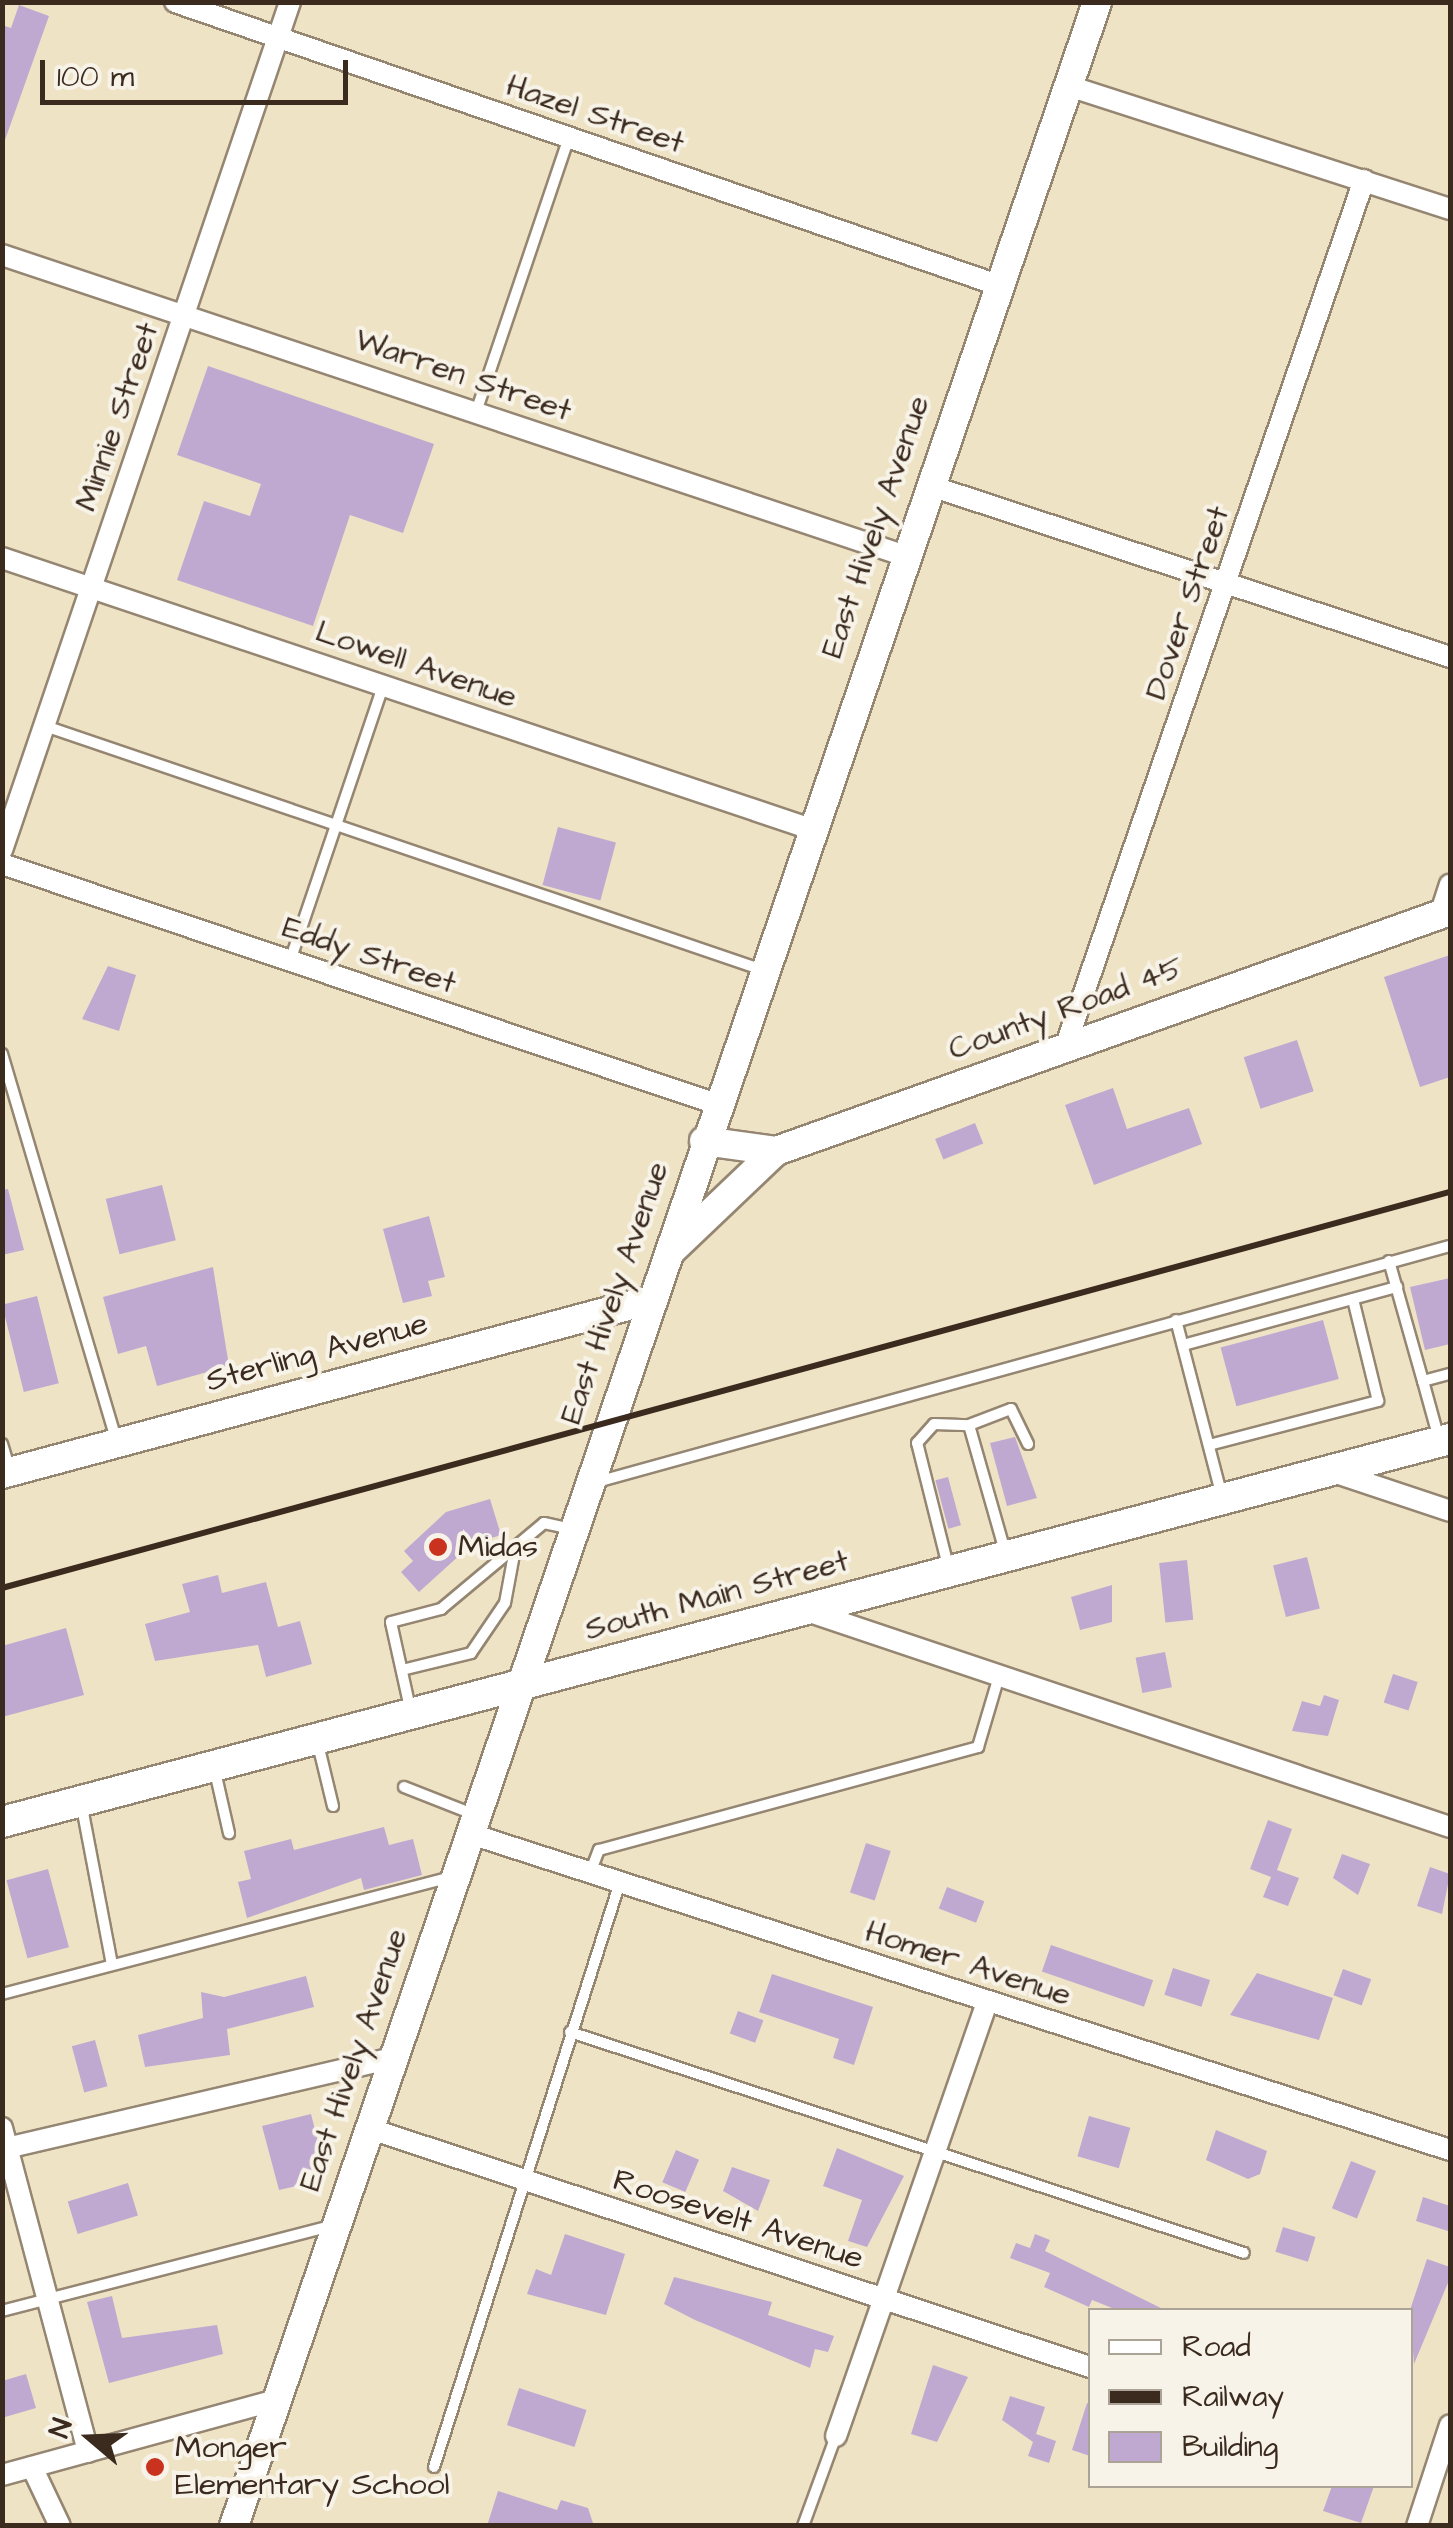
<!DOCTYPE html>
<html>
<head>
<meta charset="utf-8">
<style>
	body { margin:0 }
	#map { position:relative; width:1453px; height:2528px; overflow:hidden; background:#efe3c6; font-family:"Architects Daughter",sans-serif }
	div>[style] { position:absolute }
	.building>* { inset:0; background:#c0a9d0; transform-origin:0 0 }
	.roads { filter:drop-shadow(2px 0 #958672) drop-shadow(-2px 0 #958672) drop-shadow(0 2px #958672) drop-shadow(0 -2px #958672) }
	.lane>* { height:10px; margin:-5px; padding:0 5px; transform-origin:5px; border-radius:5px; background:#fff }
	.street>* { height:20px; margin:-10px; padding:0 10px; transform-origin:10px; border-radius:10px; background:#fff }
	.secondary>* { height:28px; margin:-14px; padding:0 14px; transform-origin:14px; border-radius:14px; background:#fff }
	.primary>* { height:30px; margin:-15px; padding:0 15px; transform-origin:15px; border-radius:15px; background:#fff }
	.rail>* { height:6px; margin:-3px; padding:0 3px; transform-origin:3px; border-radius:3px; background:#3b2a1e }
	.dots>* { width:28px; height:28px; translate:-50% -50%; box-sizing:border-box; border:5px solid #f7f3e8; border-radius:50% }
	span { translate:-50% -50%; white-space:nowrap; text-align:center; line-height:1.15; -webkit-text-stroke:8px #f7f3e8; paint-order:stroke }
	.street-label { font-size:32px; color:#3b2a1e }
	.poi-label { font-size:32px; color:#3b2a1e }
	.left { translate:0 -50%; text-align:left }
	.frame { position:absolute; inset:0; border:5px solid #3b2a1e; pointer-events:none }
	.legend { position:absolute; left:1088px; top:2308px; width:325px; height:180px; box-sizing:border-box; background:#f7f3e8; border:2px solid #aca397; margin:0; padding:12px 18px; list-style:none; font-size:30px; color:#3b2a1e }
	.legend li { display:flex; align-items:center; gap:20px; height:50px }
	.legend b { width:50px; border:2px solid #aca397 }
	.north { position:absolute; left:40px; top:2388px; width:100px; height:100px; -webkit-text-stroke:8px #f7f3e8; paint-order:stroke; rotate:289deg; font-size:28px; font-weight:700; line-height:40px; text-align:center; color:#3b2a1e }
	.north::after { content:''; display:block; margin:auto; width:35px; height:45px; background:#3b2a1e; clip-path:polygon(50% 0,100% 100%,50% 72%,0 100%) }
	.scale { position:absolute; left:40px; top:60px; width:308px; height:45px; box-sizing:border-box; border:5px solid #3b2a1e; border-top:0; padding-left:12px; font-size:30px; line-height:35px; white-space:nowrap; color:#3b2a1e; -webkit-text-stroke:8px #f7f3e8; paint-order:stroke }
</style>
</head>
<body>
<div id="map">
	<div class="building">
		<div style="clip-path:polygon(19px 5px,49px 16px,5px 140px,2px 25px,11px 28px)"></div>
		<div style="clip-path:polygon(208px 366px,434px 444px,403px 533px,350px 515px,313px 626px,177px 580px,204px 501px,250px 516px,261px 484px,177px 455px)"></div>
		<div style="left:558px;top:827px;width:60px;height:60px;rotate:15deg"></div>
		<div style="clip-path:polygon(1450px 955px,1450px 1077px,1420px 1087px,1384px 977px)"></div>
		<div style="clip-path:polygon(108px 966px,136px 975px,119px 1031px,82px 1019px)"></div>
		<div style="left:1297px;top:1040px;width:54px;height:56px;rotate:72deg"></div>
		<div style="clip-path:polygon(1113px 1088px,1127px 1129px,1189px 1108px,1202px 1144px,1094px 1185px,1065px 1105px)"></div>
		<div style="left:975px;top:1123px;width:22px;height:43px;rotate:68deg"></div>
		<div style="left:162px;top:1185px;width:57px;height:58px;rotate:76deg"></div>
		<div style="clip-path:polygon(8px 1189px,24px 1250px,2px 1255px,2px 1190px)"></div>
		<div style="clip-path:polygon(429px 1216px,445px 1277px,428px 1281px,432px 1296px,403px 1303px,383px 1229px)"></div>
		<div style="clip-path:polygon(213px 1267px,229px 1366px,157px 1386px,146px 1346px,118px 1354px,103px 1297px)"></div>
		<div style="clip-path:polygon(1450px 1278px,1450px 1344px,1425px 1350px,1410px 1287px)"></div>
		<div style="left:37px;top:1296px;width:90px;height:36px;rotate:76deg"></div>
		<div style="left:1323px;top:1320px;width:61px;height:106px;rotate:75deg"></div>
		<div style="clip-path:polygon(1015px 1437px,1037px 1498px,1007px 1506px,990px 1443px)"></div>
		<div style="left:948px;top:1477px;width:50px;height:13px;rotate:75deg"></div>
		<div style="clip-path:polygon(490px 1499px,501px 1535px,472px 1544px,419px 1592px,401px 1572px,413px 1561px,404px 1551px,446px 1512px)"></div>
		<div style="left:1307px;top:1557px;width:53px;height:35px;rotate:76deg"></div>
		<div style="left:1187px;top:1560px;width:60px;height:28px;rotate:84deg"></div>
		<div style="clip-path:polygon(218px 1575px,222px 1593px,266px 1582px,278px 1627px,300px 1621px,312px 1664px,266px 1677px,258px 1645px,155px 1661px,145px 1624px,190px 1612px,182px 1584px)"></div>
		<div style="clip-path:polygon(1112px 1585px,1112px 1622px,1080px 1630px,1071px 1597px)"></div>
		<div style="clip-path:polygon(66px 1628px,84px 1695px,2px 1717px,2px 1646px)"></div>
		<div style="left:1165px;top:1652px;width:36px;height:30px;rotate:79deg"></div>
		<div style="left:1393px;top:1674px;width:26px;height:30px;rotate:18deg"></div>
		<div style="clip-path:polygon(1324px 1695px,1339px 1700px,1328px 1736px,1292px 1731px,1302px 1701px,1320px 1706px)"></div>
		<div style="clip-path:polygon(1268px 1820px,1292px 1829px,1277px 1870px,1299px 1878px,1288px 1906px,1263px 1897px,1271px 1877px,1250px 1869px)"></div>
		<div style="clip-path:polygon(384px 1827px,389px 1845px,413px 1839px,422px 1875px,364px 1890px,361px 1878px,247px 1918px,238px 1882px,251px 1879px,244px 1851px,291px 1839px,294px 1850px)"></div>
		<div style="left:866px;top:1843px;width:26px;height:52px;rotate:18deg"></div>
		<div style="clip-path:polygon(1342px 1854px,1370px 1864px,1358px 1895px,1333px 1878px)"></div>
		<div style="clip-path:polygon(1430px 1867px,1450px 1874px,1442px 1914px,1417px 1906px)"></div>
		<div style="left:48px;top:1869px;width:81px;height:43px;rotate:75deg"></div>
		<div style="left:947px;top:1887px;width:40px;height:23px;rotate:21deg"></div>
		<div style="left:1051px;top:1945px;width:108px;height:28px;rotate:19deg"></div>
		<div style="left:1173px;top:1968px;width:39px;height:28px;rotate:18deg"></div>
		<div style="left:1343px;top:1969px;width:30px;height:28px;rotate:20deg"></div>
		<div style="clip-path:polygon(1257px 1973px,1333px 1998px,1319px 2040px,1230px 2015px)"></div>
		<div style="clip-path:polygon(772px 1974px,873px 2007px,854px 2065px,833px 2058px,839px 2039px,759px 2012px)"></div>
		<div style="clip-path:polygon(306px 1976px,314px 2007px,227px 2029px,230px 2055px,145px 2067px,138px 2035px,203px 2018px,201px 1992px,224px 1997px)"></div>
		<div style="left:738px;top:2011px;width:27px;height:24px;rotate:20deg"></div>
		<div style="left:95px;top:2040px;width:48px;height:24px;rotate:75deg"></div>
		<div style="clip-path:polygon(311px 2114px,323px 2161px,315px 2182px,279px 2190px,262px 2126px)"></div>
		<div style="left:1089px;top:2116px;width:43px;height:42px;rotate:16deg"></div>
		<div style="clip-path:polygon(1216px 2130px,1267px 2151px,1260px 2174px,1248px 2179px,1206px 2160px)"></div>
		<div style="clip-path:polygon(837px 2148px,904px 2176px,867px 2247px,848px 2241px,862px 2200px,823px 2186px)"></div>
		<div style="left:676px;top:2150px;width:25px;height:35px;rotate:23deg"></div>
		<div style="left:1351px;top:2161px;width:27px;height:51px;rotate:22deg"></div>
		<div style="clip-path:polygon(732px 2167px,770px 2180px,758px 2211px,723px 2191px)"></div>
		<div style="left:128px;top:2183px;width:34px;height:63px;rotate:73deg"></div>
		<div style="clip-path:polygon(1423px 2197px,1450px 2206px,1448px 2231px,1416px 2221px)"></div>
		<div style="left:1283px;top:2227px;width:34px;height:26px;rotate:17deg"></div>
		<div style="clip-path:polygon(565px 2234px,625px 2254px,606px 2315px,527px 2294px,536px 2269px,551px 2275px)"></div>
		<div style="clip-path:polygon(1035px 2234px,1050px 2240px,1045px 2251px,1165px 2310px,1117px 2310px,1092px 2300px,1089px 2307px,1044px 2287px,1050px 2273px,1010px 2258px,1016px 2243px,1030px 2248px)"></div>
		<div style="clip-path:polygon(1427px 2259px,1450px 2267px,1450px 2278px,1414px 2364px,1410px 2310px)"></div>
		<div style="clip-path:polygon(674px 2277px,772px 2302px,768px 2315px,834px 2336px,828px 2352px,815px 2349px,810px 2368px,695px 2320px,664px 2304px)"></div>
		<div style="clip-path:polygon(112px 2296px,122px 2338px,217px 2325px,223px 2354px,109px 2383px,87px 2302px)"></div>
		<div style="clip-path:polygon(933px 2365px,968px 2377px,937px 2442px,911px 2434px)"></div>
		<div style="clip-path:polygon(26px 2374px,36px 2408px,5px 2417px,2px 2381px)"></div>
		<div style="left:519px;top:2388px;width:71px;height:39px;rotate:18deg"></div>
		<div style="clip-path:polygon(1010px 2396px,1045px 2407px,1036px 2434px,1056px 2441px,1049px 2463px,1028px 2456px,1033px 2442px,1002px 2420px)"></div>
		<div style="clip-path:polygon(1087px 2403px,1090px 2404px,1090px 2456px,1072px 2450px)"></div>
		<div style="clip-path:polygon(1332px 2486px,1374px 2486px,1361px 2523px,1323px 2511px)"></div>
		<div style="clip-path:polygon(498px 2491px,557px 2510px,561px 2500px,588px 2508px,594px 2526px,487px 2526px)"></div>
	</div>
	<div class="roads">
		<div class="lane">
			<div style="left:476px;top:412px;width:289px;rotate:-71.3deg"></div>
			<div style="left:45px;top:726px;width:758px;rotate:18.77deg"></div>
			<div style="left:290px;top:961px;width:290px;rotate:-71.3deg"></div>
			<div style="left:2px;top:1054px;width:405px;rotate:73.5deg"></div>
			<div style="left:1389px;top:1261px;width:125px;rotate:74.2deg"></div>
			<div style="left:1176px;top:1320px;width:182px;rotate:75.4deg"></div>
			<div style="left:1183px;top:1345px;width:222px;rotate:-15.2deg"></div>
			<div style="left:969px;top:1425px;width:45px;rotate:-20.9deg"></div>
			<div style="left:1011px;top:1409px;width:39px;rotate:64deg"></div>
			<div style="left:1439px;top:1439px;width:60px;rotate:-105.4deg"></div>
			<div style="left:1423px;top:1381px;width:28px;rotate:-15deg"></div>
			<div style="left:2px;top:1444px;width:28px;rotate:73deg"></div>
			<div style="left:1209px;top:1445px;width:175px;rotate:-14.6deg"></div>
			<div style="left:1378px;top:1401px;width:105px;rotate:-103.8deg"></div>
			<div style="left:597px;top:1482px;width:885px;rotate:-15.47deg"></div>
			<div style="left:948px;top:1566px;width:127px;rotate:-104.1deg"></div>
			<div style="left:917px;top:1443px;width:25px;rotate:-48deg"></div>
			<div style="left:934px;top:1424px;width:35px;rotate:2deg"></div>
			<div style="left:969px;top:1425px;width:131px;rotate:74.1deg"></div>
			<div style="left:402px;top:1670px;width:71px;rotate:-13.8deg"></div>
			<div style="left:471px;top:1653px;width:60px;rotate:-55.8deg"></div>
			<div style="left:505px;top:1603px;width:55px;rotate:-79.5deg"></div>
			<div style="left:410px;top:1708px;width:88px;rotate:-102.5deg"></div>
			<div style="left:391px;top:1622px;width:52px;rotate:-14.6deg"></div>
			<div style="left:441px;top:1609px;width:134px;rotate:-39.9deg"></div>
			<div style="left:544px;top:1523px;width:29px;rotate:12deg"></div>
			<div style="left:317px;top:1740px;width:68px;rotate:76.4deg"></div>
			<div style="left:214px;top:1767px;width:68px;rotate:77.2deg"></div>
			<div style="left:404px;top:1787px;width:74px;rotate:21.4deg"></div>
			<div style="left:81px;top:1802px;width:165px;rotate:79.2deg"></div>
			<div style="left:590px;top:1873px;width:25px;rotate:-69deg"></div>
			<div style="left:599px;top:1850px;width:393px;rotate:-15.2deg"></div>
			<div style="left:978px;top:1747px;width:74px;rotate:-73.5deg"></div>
			<div style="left:2px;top:1994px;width:465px;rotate:-14.6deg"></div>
			<div style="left:570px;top:2032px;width:709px;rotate:18.15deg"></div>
			<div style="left:2px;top:2311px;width:340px;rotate:-14.5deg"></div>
			<div style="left:434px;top:2467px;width:614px;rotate:-72.36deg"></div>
			<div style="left:803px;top:2526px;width:96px;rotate:-69.9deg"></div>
		</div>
		<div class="street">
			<div style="left:175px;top:2px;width:867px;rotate:18.98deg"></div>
			<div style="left:1066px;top:85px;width:404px;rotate:17.9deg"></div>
			<div style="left:2px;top:255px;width:950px;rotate:18.42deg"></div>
			<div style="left:928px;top:485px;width:550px;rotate:18.24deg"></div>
			<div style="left:2px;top:558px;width:853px;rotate:18.52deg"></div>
			<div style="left:2px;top:850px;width:896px;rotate:-71.24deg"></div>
			<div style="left:2px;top:864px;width:754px;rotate:18.56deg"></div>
			<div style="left:1440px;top:915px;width:32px;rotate:-72deg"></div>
			<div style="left:1066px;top:1045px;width:915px;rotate:-70.99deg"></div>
			<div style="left:1336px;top:1473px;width:120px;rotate:18.4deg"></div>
			<div style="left:804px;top:1610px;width:681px;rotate:18.57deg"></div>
			<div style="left:468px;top:1833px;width:1032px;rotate:17.89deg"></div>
			<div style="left:2px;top:2128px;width:335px;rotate:75.1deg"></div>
			<div style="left:368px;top:2128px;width:761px;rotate:18.32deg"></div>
			<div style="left:2px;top:2149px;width:400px;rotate:-13.1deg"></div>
			<div style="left:836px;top:2436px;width:460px;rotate:-70.8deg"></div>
			<div style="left:32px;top:2467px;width:65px;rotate:64.6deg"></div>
			<div style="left:2px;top:2475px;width:284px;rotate:-15.3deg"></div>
			<div style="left:1417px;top:2526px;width:106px;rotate:-71.9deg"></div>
		</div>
		<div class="secondary">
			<div style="left:704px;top:1141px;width:73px;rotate:7.9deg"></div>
			<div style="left:776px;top:1151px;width:715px;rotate:-19.6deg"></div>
			<div style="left:672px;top:1250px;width:142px;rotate:-43.6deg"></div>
			<div style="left:2px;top:1474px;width:671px;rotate:-15.03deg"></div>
			<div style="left:234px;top:2526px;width:2667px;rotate:-71.12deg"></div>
		</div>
		<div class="primary">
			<div style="left:2px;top:1822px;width:1498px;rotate:-14.82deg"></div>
		</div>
	</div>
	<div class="rail">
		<div style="left:2px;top:1588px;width:1501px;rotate:-15.3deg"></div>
	</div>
	<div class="dots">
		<div style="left:438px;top:1547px;background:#c8321e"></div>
		<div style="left:155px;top:2467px;background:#c8321e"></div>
	</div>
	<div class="street-label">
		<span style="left:595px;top:115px;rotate:19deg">Hazel Street</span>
		<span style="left:463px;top:376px;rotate:19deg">Warren Street</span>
		<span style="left:118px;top:417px;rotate:-71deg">Minnie Street</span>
		<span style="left:876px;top:527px;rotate:-71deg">East Hively Avenue</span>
		<span style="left:1188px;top:603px;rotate:-71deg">Dover Street</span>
		<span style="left:416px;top:665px;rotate:19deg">Lowell Avenue</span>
		<span style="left:369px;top:956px;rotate:19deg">Eddy Street</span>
		<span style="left:1066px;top:1009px;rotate:-20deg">County Road 45</span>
		<span style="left:615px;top:1293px;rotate:-71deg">East Hively Avenue</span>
		<span style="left:317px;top:1353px;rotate:-15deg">Sterling Avenue</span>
		<span style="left:717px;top:1596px;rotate:-15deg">South Main Street</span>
		<span style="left:968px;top:1964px;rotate:18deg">Homer Avenue</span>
		<span style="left:354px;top:2060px;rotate:-71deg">East Hively Avenue</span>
		<span style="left:738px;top:2220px;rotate:18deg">Roosevelt Avenue</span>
	</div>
	<div class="poi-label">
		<span class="left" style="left:458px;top:1547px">Midas</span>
		<span class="left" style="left:175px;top:2467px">Monger<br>Elementary School</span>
	</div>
	<div class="frame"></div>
	<ul class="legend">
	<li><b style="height:12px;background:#fff"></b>Road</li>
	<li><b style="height:12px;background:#3b2a1e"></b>Railway</li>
	<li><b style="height:28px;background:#c0a9d0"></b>Building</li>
	</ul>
	<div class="north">N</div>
	<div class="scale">100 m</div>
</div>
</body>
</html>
